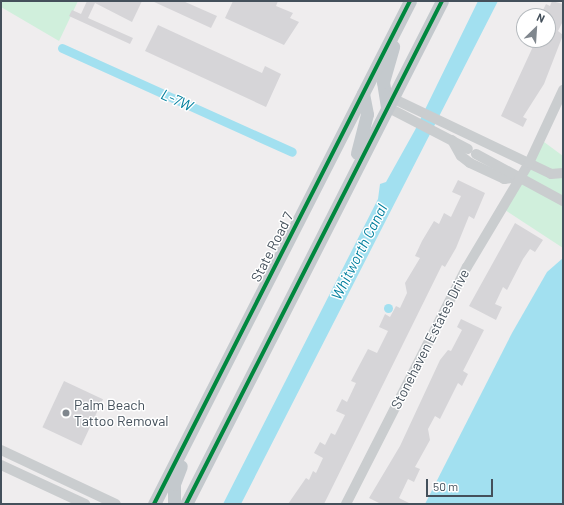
<!DOCTYPE html>
<html>
<head>
<meta charset="utf-8">
<style>
	body { margin:0 }
	#map { position:relative; width:564px; height:505px; overflow:hidden; background:#efedee; font-family:Barlow,sans-serif }
	div>[style] { position:absolute }
	.green>* { inset:0; background:#d0efdc }
	.water>* { inset:0; background:#a2e0f0 }
	.round { border-radius:50% }
	.canal>* { height:9px; margin:-4.5px; padding:0 4.5px; transform-origin:4.5px; border-radius:4.5px; background:#a2e0f0 }
	.building>* { inset:0; background:#d6d5d8; transform-origin:0 0 }
	.minor>* { height:10px; margin:-5px; padding:0 5px; transform-origin:5px; border-radius:5px; background:#cacdcf }
	.major>* { height:13px; margin:-6.5px; padding:0 6.5px; transform-origin:6.5px; border-radius:6.5px; background:#c4c9cd }
	.cycleway>* { height:4px; margin:-2px; padding:0 2px; transform-origin:2px; border-radius:2px; background:#00873e }
	.dots>* { width:11px; height:11px; translate:-50% -50%; box-sizing:border-box; border:2px solid #fff; border-radius:50% }
	span { translate:-50% -50%; white-space:nowrap; text-align:center; line-height:1.15; -webkit-text-stroke:3px #fff; paint-order:stroke }
	.street-label { font-size:14px; color:#44505b }
	.poi-label { font-size:14px; color:#44505b }
	.left { translate:0 -50%; text-align:left }
	.water-label { font-size:15px; color:#04819f; font-style:italic }
	.frame { position:absolute; inset:0; border:2px solid #44505b; pointer-events:none }
	.north { position:absolute; left:516px; top:8px; width:40px; height:40px; box-sizing:border-box; background:#fff; border:1px solid #b4b9bd; border-radius:50%; rotate:25deg; font-size:11px; font-weight:700; line-height:16px; text-align:center; color:#44505b }
	.north::after { content:''; display:block; margin:auto; width:14px; height:18px; background:#80878e; clip-path:polygon(50% 0,100% 100%,50% 72%,0 100%) }
	.scale { position:absolute; left:426px; top:479px; width:67px; height:18px; box-sizing:border-box; border:2px solid #44505b; border-top:0; padding-left:5px; font-size:12px; line-height:14px; white-space:nowrap; color:#44505b; -webkit-text-stroke:3px #fff; paint-order:stroke }
</style>
</head>
<body>
<div id="map">
	<div class="green">
		<div style="clip-path:polygon(1px 1px,78px 1px,59px 41px,1px 7px)"></div>
		<div style="clip-path:polygon(540px 139px,563px 156px,563px 248px,502px 208px)"></div>
	</div>
	<div class="water">
		<div style="clip-path:polygon(478px 1px,498px 1px,241px 504px,223px 504px,378px 199px,380px 184px,386px 182px,415px 130px)"></div>
		<div style="clip-path:polygon(563px 258px,563px 504px,425px 504px,512px 333px,547px 272px)"></div>
		<div class="round" style="left:383.5px;top:303.5px;width:9px;height:9px"></div>
	</div>
	<div class="canal">
		<div style="left:62px;top:48px;width:252px;rotate:24.3deg"></div>
	</div>
	<div class="building">
		<div style="clip-path:polygon(87px 1px,142px 1px,132px 22px,95px 3px,88px 18px,133px 38px,130px 44px,69px 16px,72px 10px,81px 14px)"></div>
		<div style="clip-path:polygon(152px 1px,183px 1px,217px 16px,211px 28px)"></div>
		<div style="clip-path:polygon(233px 1px,278px 1px,276px 6px,293px 13px,290px 18px,299px 22px,284px 45px,225px 18px)"></div>
		<div style="clip-path:polygon(552px 1px,563px 4px,563px 21px,558px 31px,563px 35px,544px 84px,523px 117px,527px 119px,523px 127px,501px 116px,536px 40px,548px 40px,548px 16px,540px 16px,546px 4px,550px 6px)"></div>
		<div style="clip-path:polygon(158px 25px,262px 73px,265px 66px,281px 74px,266px 107px,145px 51px)"></div>
		<div style="clip-path:polygon(458px 180px,485px 193px,474px 219px,469px 216px,456px 248px,445px 267px,442px 265px,324px 504px,288px 504px,306px 478px,309px 480px,313px 471px,316px 473px,323px 458px,314px 453px,320px 442px,325px 445px,331px 433px,335px 435px,345px 415px,336px 411px,342px 399px,347px 402px,356px 383px,351px 381px,368px 349px,377px 353px,388px 331px,379px 327px,385px 314px,390px 317px,396px 306px,400px 308px,407px 293px,405px 283px,420px 258px,415px 256px,422px 241px,434px 221px,439px 224px,444px 213px,451px 217px,461px 196px,452px 192px)"></div>
		<div style="clip-path:polygon(515px 223px,543px 240px,535px 252px,530px 249px,523px 259px,507px 290px,503px 287px,495px 304px,502px 307px,496px 320px,469px 306px)"></div>
		<div style="clip-path:polygon(461px 319px,484px 330px,463px 371px,468px 374px,462px 386px,458px 383px,440px 419px,435px 416px,428px 429px,430px 440px,415px 467px,420px 469px,414px 482px,408px 479px,399px 498px,411px 504px,381px 504px,369px 498px,400px 446px,440px 360px,448px 350px,451px 351px,462px 330px,457px 327px)"></div>
		<div style="left:64px;top:381px;width:43px;height:51px;rotate:25deg"></div>
	</div>
	<div class="minor">
		<div style="left:392px;top:98px;width:176px;rotate:25.5deg"></div>
		<div style="left:551px;top:174px;width:12px;rotate:-5deg"></div>
		<div style="left:387px;top:107px;width:91px;rotate:27.4deg"></div>
		<div style="left:452px;top:140px;width:18px;rotate:61deg"></div>
		<div style="left:461px;top:156px;width:11px;rotate:38deg"></div>
		<div style="left:470px;top:163px;width:38px;rotate:25deg"></div>
		<div style="left:504px;top:179px;width:17px;rotate:-7deg"></div>
		<div style="left:476px;top:154px;width:99px;rotate:28.4deg"></div>
		<div style="left:1px;top:450px;width:127px;rotate:25.2deg"></div>
		<div style="left:1px;top:465px;width:93px;rotate:24.9deg"></div>
		<div style="left:346px;top:504px;width:266px;rotate:-63deg"></div>
		<div style="left:467px;top:267px;width:121px;rotate:-59.2deg"></div>
		<div style="left:529px;top:163px;width:81px;rotate:-65deg"></div>
	</div>
	<div class="major">
		<div style="left:387px;top:107px;width:25px;rotate:-99deg"></div>
		<div style="left:383px;top:82px;width:37px;rotate:-74deg"></div>
		<div style="left:357px;top:153px;width:40px;rotate:-75.6deg"></div>
		<div style="left:367px;top:114px;width:21px;rotate:-101deg"></div>
		<div style="left:154px;top:504px;width:564px;rotate:-63.03deg"></div>
		<div style="left:174px;top:504px;width:20px;rotate:-90deg"></div>
		<div style="left:174px;top:484px;width:19px;rotate:-69deg"></div>
		<div style="left:186px;top:504px;width:564px;rotate:-63.03deg"></div>
	</div>
	<div class="cycleway">
		<div style="left:154px;top:504px;width:564px;rotate:-63.03deg"></div>
		<div style="left:186px;top:504px;width:564px;rotate:-63.03deg"></div>
	</div>
	<div class="dots">
		<div style="left:66px;top:413px;background:#80878e"></div>
	</div>
	<div class="street-label">
		<span style="left:272px;top:247px;rotate:-63deg">State Road 7</span>
		<span style="left:430px;top:339px;rotate:-63deg">Stonehaven Estates Drive</span>
	</div>
	<div class="poi-label">
		<span class="left" style="left:74px;top:413px">Palm Beach<br>Tattoo Removal</span>
	</div>
	<div class="water-label">
		<span style="left:177px;top:100px;rotate:24deg">L-7W</span>
		<span style="left:359px;top:252px;rotate:-63deg">Whitworth Canal</span>
	</div>
	<div class="frame"></div>
	<div class="north">N</div>
	<div class="scale">50 m</div>
</div>
</body>
</html>
